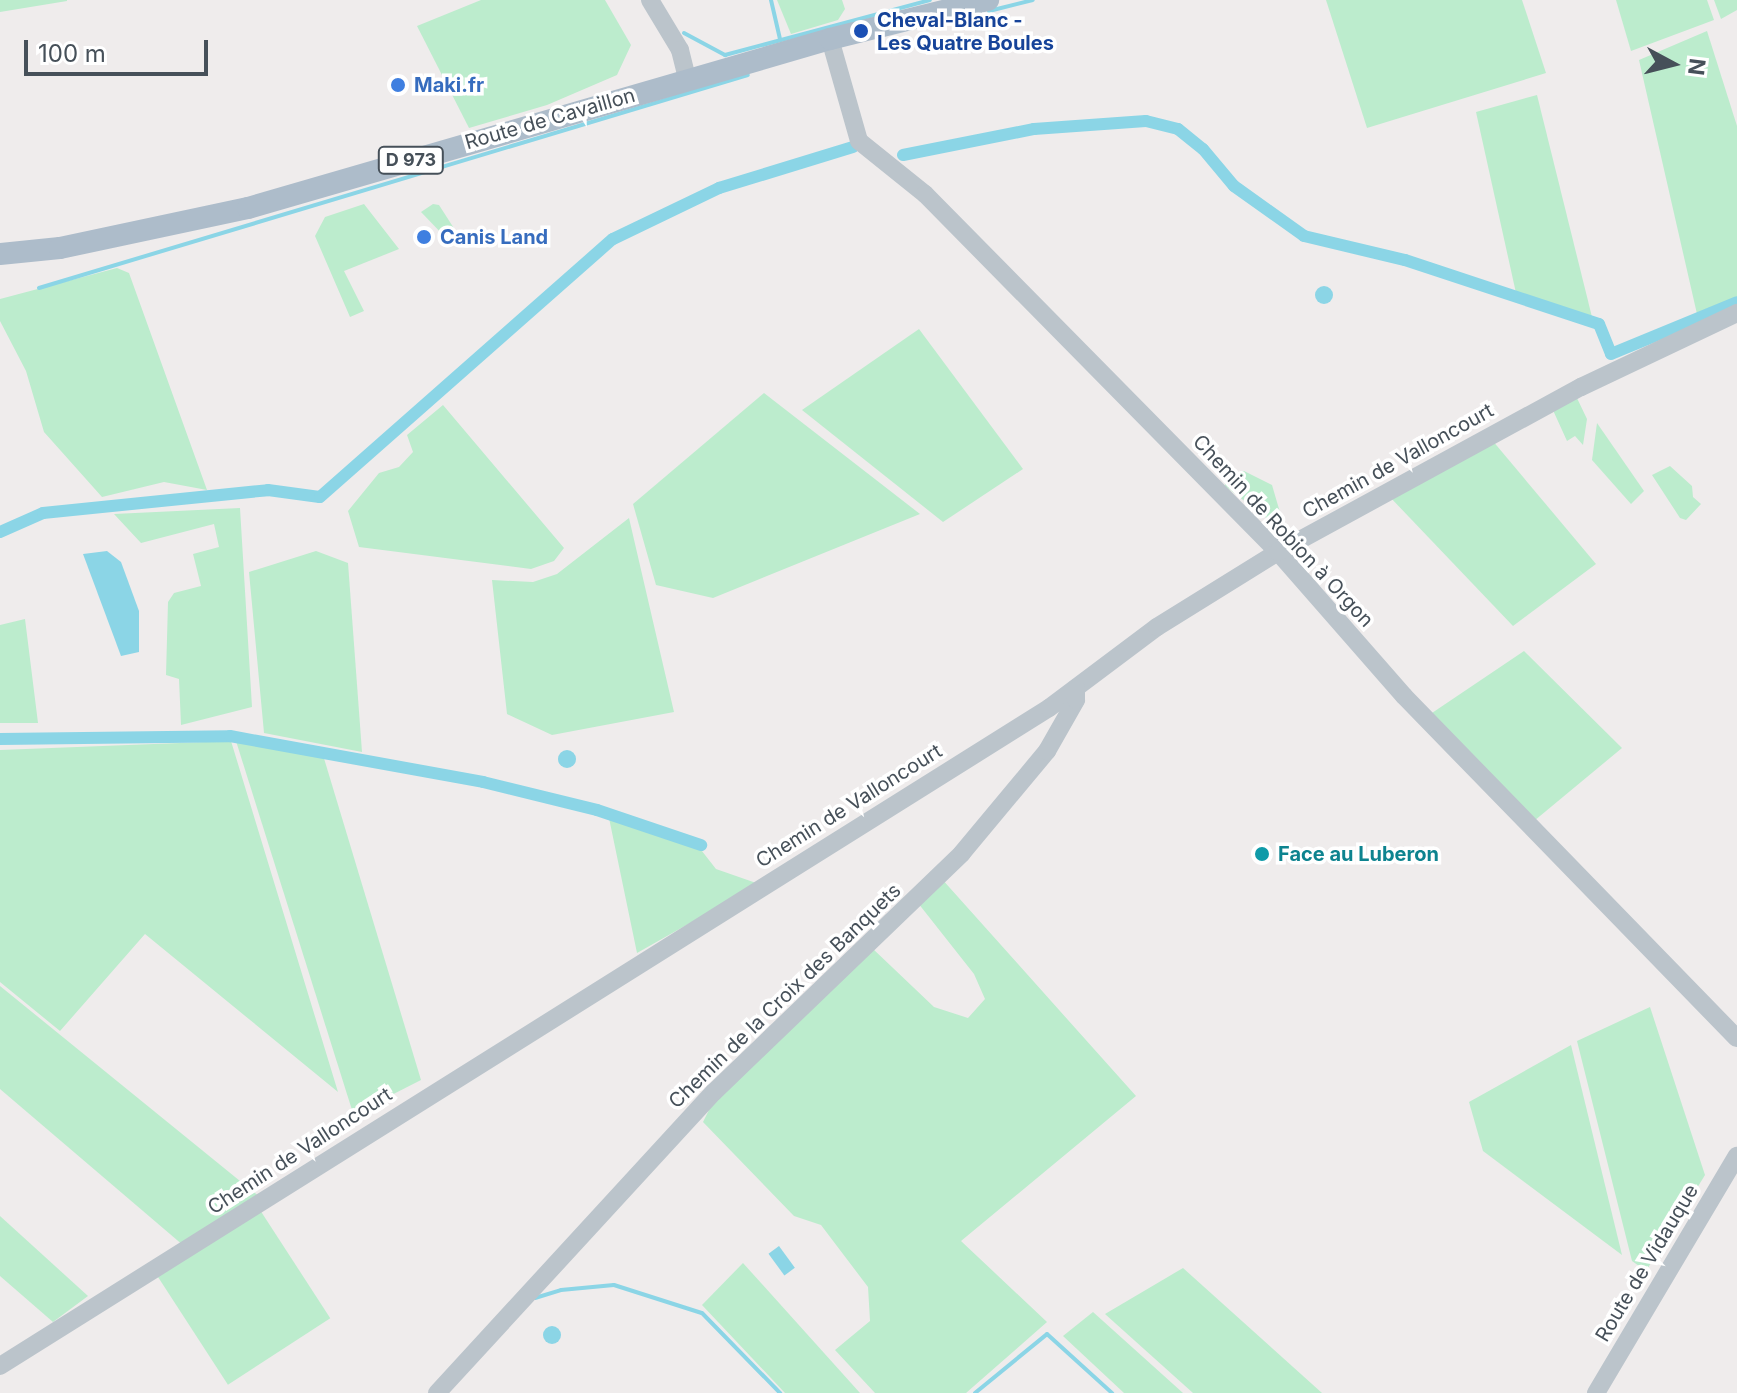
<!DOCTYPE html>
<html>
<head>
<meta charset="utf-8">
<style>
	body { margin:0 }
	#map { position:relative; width:1737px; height:1393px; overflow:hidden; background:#efecec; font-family:Inter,sans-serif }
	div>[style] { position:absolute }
	.green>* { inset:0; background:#bceccd; transform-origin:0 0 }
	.water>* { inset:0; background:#8bd5e6; transform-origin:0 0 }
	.round { border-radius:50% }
	.stream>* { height:4px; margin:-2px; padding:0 2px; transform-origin:2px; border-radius:2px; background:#8bd5e6 }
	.canal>* { height:12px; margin:-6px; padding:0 6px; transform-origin:6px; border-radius:6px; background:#8bd5e6 }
	.minor>* { height:18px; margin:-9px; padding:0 9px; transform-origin:9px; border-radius:9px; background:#bbc4cb }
	.major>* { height:22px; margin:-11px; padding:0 11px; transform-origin:11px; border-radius:11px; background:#adbcca }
	.dots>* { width:22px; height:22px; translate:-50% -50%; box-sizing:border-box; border:4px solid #fff; border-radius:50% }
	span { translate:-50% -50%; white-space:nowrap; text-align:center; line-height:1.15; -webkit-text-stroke:7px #fff; paint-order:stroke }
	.shield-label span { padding:2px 6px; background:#fff; border:2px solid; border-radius:6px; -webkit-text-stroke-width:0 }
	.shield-label { font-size:18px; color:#465059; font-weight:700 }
	.transit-label { font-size:20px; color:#164399; font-weight:700 }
	.left { translate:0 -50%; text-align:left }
	.shop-label { font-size:20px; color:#366cbe; font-weight:700 }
	.street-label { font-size:20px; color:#465059 }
	.culture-label { font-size:20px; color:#0d838f; font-weight:700 }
	.north { position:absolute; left:1633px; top:24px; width:80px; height:80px; -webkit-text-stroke:6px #fff; paint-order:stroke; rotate:97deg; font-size:22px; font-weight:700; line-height:32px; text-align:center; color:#465059 }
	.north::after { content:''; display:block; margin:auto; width:28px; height:36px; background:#465059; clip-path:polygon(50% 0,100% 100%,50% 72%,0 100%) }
	.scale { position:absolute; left:24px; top:40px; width:184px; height:36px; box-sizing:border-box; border:4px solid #465059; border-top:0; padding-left:10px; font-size:24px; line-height:28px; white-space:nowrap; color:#465059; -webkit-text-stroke:6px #fff; paint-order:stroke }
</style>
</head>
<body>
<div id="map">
	<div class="green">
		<div style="clip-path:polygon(0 0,67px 0,67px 1px,0 12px)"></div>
		<div style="clip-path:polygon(481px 0,605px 0,631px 45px,617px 75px,547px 105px,469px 128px,417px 26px)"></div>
		<div style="clip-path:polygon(777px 0,842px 0,845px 9px,838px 20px,791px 34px)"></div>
		<div style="clip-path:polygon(1326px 0,1522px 0,1546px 73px,1367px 128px)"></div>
		<div style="clip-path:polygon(1616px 0,1707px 0,1714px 20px,1631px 51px)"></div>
		<div style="clip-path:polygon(1714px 0,1737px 0,1737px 10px,1721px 19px)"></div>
		<div style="clip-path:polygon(1707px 31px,1737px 126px,1737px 297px,1697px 314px,1639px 60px)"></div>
		<div style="clip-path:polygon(1537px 95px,1592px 317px,1516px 293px,1476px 112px)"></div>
		<div style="clip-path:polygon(364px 204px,399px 249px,344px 271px,364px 311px,350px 317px,315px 236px,325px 217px)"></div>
		<div style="clip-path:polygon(433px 204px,439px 205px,457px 233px,447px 239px,421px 212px)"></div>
		<div style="clip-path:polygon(117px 268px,129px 273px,207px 490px,164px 482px,102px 497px,44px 432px,26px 371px,0 321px,0 299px)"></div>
		<div style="clip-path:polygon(919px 329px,1023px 469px,943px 522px,802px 410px)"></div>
		<div style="clip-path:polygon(764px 393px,920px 514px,713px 598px,656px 585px,633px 504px)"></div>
		<div style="clip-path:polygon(1576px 396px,1587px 419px,1583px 445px,1575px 436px,1567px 441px,1552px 408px)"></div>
		<div style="clip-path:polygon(443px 405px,564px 548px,554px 561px,531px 569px,359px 547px,348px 511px,379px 473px,399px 467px,413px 452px,407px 435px)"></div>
		<div style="clip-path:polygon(1597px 423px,1644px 491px,1631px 504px,1592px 460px)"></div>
		<div style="clip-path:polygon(1492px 440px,1596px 564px,1513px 626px,1389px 496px)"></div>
		<div style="clip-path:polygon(1670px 466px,1692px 486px,1693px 497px,1701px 504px,1686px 520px,1680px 518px,1652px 475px)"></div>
		<div style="clip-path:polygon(1244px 471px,1272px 485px,1286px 533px,1225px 486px,1226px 478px)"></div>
		<div style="clip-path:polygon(240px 508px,252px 707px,181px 725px,179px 679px,166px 675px,168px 602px,174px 593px,201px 586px,193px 554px,219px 547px,214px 524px,141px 543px,114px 514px)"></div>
		<div style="clip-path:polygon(629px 518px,674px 712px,552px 735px,507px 714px,492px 580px,533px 582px,557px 574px)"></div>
		<div style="clip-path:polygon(316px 551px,348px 563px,362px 752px,264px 733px,249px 572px)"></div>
		<div style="clip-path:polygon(25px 619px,38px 723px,0 723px,0 625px)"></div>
		<div style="clip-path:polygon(1524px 651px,1622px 748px,1534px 821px,1429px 715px)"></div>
		<div style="clip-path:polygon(231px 741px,338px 1092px,145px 934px,60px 1031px,0 982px,0 750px)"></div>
		<div style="clip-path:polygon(236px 741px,323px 755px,421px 1080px,364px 1109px,352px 1110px)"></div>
		<div style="clip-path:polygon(609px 818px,698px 846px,716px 869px,759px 884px,637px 953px)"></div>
		<div style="clip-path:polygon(941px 878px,1136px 1096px,961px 1241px,1047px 1322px,966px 1393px,875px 1393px,835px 1350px,870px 1321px,868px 1287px,821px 1225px,794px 1216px,703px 1122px,713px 1102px,872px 948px,934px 1007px,968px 1018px,985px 999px,974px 974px,918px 903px)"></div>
		<div style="clip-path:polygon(0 986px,261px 1198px,184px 1246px,0 1089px)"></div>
		<div style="clip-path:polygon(1650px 1007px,1705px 1175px,1646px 1271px,1632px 1261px,1577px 1041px)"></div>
		<div style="clip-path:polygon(1571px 1045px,1622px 1255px,1483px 1151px,1469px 1102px)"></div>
		<div style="left:260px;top:1210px;width:129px;height:122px;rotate:57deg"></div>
		<div style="clip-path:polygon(0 1216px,88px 1296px,53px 1322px,0 1276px)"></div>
		<div style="clip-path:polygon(743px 1263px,860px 1393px,785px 1393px,702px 1305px)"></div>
		<div style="clip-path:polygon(1183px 1268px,1322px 1393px,1193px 1393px,1105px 1314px)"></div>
		<div style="clip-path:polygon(1093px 1312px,1183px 1393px,1124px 1393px,1063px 1336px)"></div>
	</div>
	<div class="water">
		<div class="round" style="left:1315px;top:286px;width:18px;height:18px"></div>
		<div style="clip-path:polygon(107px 551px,121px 562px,139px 611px,139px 652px,121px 656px,83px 554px)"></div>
		<div class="round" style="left:558px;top:750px;width:18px;height:18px"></div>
		<div style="left:779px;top:1246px;width:27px;height:13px;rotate:54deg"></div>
		<div class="round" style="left:543px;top:1326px;width:18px;height:18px"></div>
	</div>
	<div class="stream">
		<div style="left:771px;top:0;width:40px;rotate:77deg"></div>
		<div style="left:989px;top:11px;width:45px;rotate:-14deg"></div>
		<div style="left:684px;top:33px;width:47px;rotate:28.2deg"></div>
		<div style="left:725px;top:55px;width:212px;rotate:-15deg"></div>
		<div style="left:39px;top:288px;width:740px;rotate:-16.72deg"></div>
		<div style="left:535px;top:1298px;width:27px;rotate:-17deg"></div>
		<div style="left:561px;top:1290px;width:53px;rotate:-5.4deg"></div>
		<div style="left:614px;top:1285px;width:92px;rotate:17.7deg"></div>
		<div style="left:702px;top:1313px;width:112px;rotate:45.7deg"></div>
		<div style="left:975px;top:1393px;width:93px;rotate:-39.3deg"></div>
		<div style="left:1047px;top:1334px;width:88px;rotate:42.2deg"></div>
	</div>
	<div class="canal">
		<div style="left:903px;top:155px;width:134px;rotate:-11.2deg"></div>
		<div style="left:1034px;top:129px;width:112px;rotate:-4.1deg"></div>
		<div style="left:1146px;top:121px;width:33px;rotate:14deg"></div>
		<div style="left:1178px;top:129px;width:32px;rotate:39deg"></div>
		<div style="left:1203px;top:149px;width:48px;rotate:50deg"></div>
		<div style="left:1234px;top:186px;width:86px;rotate:35.5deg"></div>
		<div style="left:1304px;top:236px;width:104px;rotate:13.4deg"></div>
		<div style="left:1405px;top:260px;width:204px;rotate:18.3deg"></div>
		<div style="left:1599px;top:324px;width:32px;rotate:68deg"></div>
		<div style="left:1611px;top:354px;width:136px;rotate:-22.4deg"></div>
		<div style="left:0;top:532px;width:47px;rotate:-23.8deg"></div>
		<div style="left:43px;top:513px;width:226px;rotate:-5.8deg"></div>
		<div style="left:268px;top:490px;width:52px;rotate:7.7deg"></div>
		<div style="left:320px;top:497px;width:390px;rotate:-41.4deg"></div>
		<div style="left:613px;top:239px;width:118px;rotate:-25.7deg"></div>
		<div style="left:719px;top:188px;width:140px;rotate:-17deg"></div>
		<div style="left:0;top:739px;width:230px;rotate:-0.7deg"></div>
		<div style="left:230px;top:736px;width:257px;rotate:10.3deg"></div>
		<div style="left:483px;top:782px;width:117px;rotate:13.8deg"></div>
		<div style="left:597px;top:810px;width:110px;rotate:18.6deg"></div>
	</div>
	<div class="minor">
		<div style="left:650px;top:0;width:58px;rotate:59deg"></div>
		<div style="left:680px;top:50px;width:30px;rotate:76deg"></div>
		<div style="left:830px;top:39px;width:106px;rotate:74.1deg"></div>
		<div style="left:859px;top:141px;width:85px;rotate:38.8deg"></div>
		<div style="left:925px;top:194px;width:503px;rotate:45.4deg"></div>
		<div style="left:1278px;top:552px;width:191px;rotate:48.8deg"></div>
		<div style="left:1404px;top:696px;width:477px;rotate:45.8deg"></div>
		<div style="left:0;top:1366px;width:1238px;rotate:-32.1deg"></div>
		<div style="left:1049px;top:708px;width:135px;rotate:-36.9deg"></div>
		<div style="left:1157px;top:627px;width:142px;rotate:-31.8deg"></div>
		<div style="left:1278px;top:552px;width:345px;rotate:-28.6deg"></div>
		<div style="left:1581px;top:387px;width:173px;rotate:-25.4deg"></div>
		<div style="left:437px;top:1393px;width:409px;rotate:-47.4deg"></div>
		<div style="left:714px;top:1092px;width:344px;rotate:-43.9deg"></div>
		<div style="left:962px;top:853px;width:133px;rotate:-50.2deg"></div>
		<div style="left:1047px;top:751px;width:59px;rotate:-60.4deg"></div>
		<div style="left:1076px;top:700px;width:12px;rotate:-90deg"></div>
		<div style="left:1596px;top:1393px;width:276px;rotate:-59.3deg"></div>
	</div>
	<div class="major">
		<div style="left:0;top:254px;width:60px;rotate:-5.7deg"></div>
		<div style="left:60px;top:248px;width:192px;rotate:-12deg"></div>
		<div style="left:248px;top:208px;width:606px;rotate:-16.19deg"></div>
		<div style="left:830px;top:39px;width:163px;rotate:-13.9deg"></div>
	</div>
	<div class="dots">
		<div style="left:861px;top:31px;background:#1a4fb4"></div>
		<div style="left:398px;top:85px;background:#3f7fe0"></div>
		<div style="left:424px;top:237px;background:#3f7fe0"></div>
		<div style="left:1262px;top:854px;background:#0f9aa8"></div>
	</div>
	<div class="shield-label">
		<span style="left:411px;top:160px">D 973</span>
	</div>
	<div class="transit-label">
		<span class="left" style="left:877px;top:32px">Cheval-Blanc -<br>Les Quatre Boules</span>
	</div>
	<div class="shop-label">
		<span class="left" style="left:414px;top:85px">Maki.fr</span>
		<span class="left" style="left:440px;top:237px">Canis Land</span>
	</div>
	<div class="street-label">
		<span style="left:550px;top:119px;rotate:-16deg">Route de Cavaillon</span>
		<span style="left:1398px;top:461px;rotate:-29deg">Chemin de Valloncourt</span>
		<span style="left:1283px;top:531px;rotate:47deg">Chemin de Robion à Orgon</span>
		<span style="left:849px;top:806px;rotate:-32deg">Chemin de Valloncourt</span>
		<span style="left:785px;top:996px;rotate:-44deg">Chemin de la Croix des Banquets</span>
		<span style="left:300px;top:1151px;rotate:-33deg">Chemin de Valloncourt</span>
		<span style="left:1647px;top:1263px;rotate:-59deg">Route de Vidauque</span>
	</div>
	<div class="culture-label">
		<span class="left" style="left:1278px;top:854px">Face au Luberon</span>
	</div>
	<div class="north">N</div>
	<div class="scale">100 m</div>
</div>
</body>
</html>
